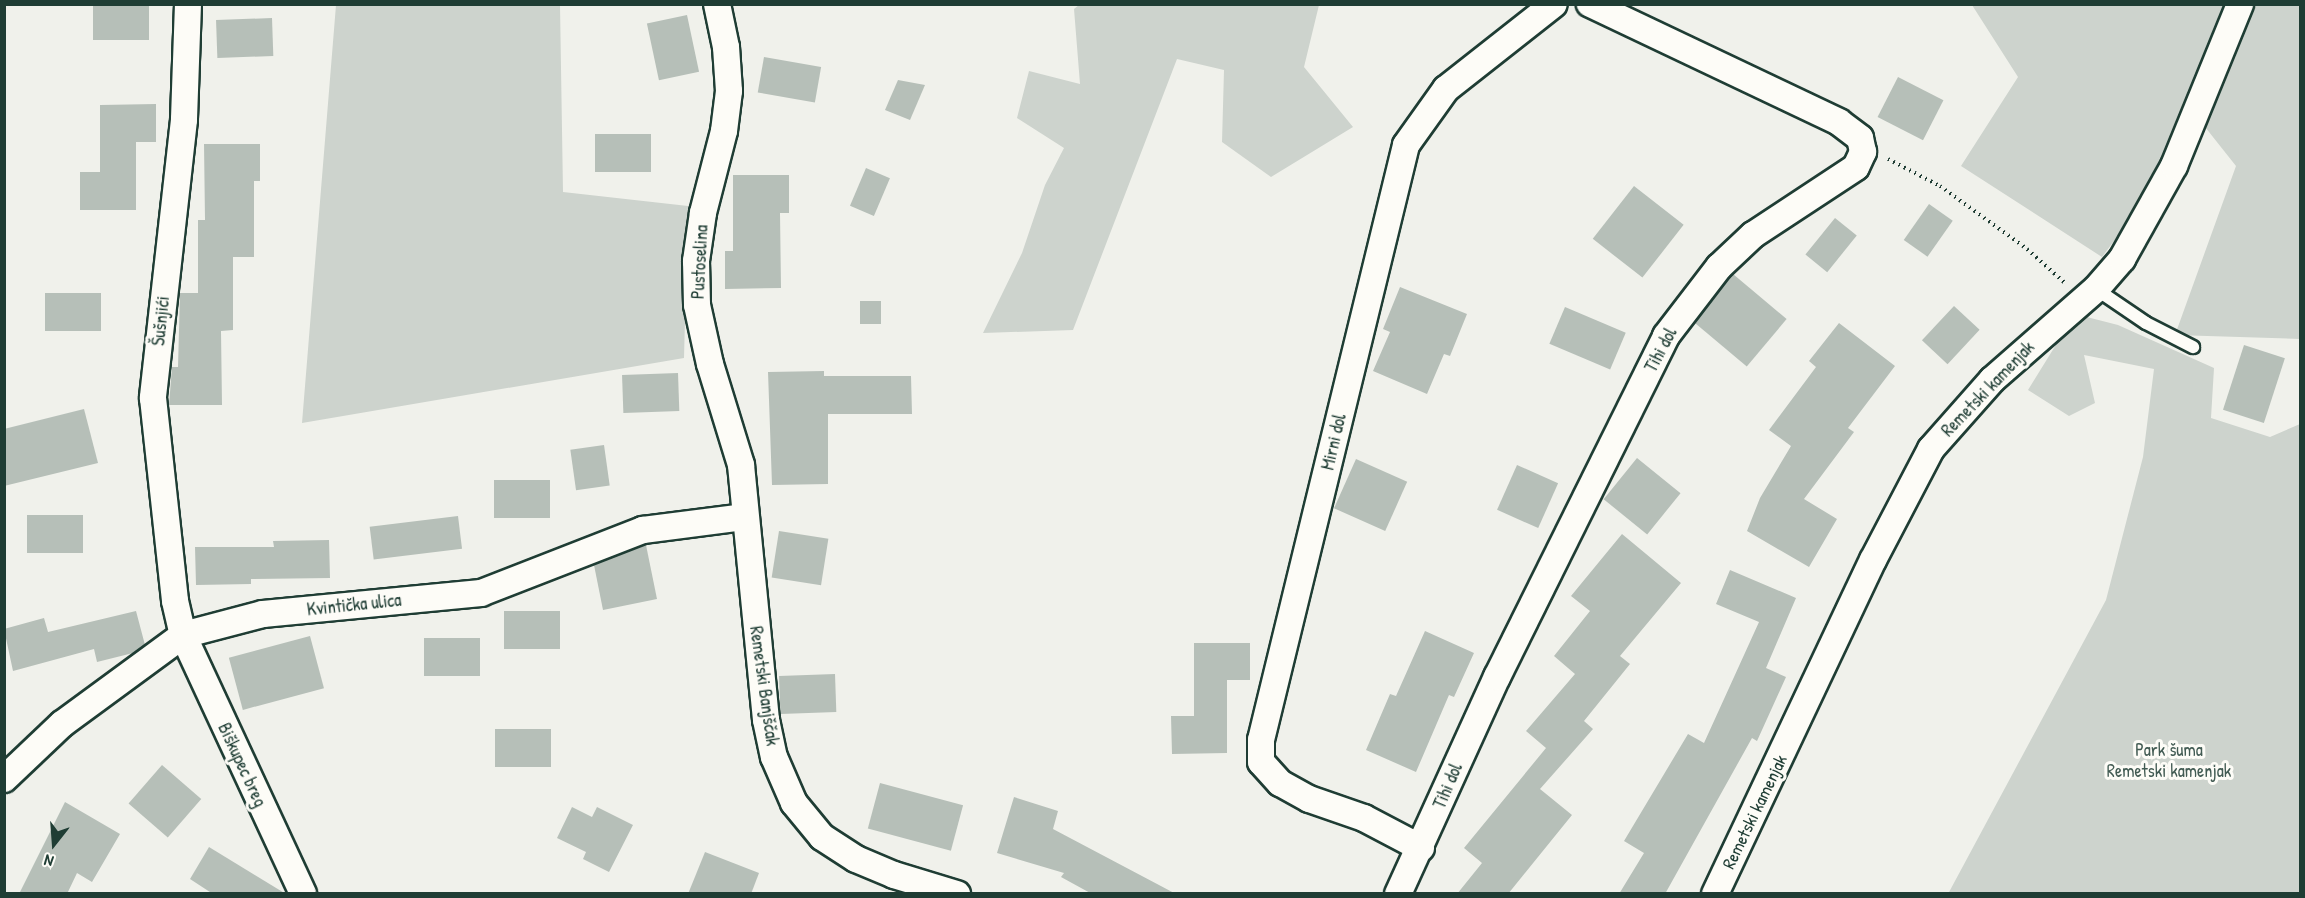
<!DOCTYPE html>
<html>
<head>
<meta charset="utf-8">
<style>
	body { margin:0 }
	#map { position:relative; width:2305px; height:898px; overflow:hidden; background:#f0f1eb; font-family:"Patrick Hand",sans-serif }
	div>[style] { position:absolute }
	.green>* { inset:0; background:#cdd3cd }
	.building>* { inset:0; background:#b6bfb8; transform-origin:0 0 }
	.path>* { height:4px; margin-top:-2px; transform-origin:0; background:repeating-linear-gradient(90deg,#1f3d34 0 1.5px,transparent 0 6px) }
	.roads { filter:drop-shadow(2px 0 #1f3d34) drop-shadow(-2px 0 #1f3d34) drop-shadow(0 2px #1f3d34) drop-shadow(0 -2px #1f3d34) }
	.service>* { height:12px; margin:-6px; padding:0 6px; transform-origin:6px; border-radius:6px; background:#fdfcf7 }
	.minor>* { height:26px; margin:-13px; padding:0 13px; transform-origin:13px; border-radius:13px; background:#fdfcf7 }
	span { translate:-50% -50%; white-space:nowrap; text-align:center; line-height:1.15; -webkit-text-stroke:6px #fdfcf7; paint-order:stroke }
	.street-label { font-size:18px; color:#1f3d34 }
	.park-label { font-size:18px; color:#425b53 }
	.frame { position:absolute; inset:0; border:6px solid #1f3d34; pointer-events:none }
	.north { position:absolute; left:24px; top:814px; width:60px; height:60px; -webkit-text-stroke:4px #fdfcf7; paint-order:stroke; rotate:197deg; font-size:16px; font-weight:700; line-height:24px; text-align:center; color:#1f3d34 }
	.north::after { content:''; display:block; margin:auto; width:21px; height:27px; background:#1f3d34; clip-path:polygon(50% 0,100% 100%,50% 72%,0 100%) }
</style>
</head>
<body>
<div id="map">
	<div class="green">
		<div style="clip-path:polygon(336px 5px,560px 5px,563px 192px,688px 206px,684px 358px,302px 423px)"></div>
		<div style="clip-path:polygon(1079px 5px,1319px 5px,1304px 67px,1353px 127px,1271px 177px,1222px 142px,1224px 70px,1177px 59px,1073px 330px,983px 333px,1022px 253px,1045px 185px,1064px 148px,1017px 118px,1029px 71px,1080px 84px,1074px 9px)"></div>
		<div style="clip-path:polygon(1972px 5px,2300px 5px,2300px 339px,2175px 335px,2236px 166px,2186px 103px,2137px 210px,2102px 257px,1961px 166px,2018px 77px)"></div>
		<div style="clip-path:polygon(2075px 314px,2118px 325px,2214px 368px,2211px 418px,2270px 437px,2300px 424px,2300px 893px,1948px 894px,2106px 600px,2143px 457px,2154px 369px,2084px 355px,2095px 403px,2069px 416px,2028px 390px)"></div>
	</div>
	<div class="building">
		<div style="left:93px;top:4px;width:56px;height:36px"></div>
		<div style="left:687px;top:15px;width:58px;height:41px;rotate:78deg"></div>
		<div style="left:272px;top:18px;width:38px;height:56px;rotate:88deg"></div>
		<div style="left:764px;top:57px;width:58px;height:36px;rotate:10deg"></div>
		<div style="left:1898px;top:77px;width:51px;height:45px;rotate:27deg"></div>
		<div style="clip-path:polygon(898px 80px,925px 85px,910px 120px,885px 110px)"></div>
		<div style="clip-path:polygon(156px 104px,156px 142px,136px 142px,136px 210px,80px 210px,80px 172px,100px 172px,100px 105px)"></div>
		<div style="left:595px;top:134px;width:56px;height:38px"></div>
		<div style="clip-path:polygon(204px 144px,260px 144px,260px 181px,254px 181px,254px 257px,233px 257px,233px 330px,221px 331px,222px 405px,169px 405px,172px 367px,178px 367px,180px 293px,198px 293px,198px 220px,205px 220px)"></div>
		<div style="left:866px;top:168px;width:26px;height:41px;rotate:23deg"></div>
		<div style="clip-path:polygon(733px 175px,789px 175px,789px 213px,780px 213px,781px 288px,725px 289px,725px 251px,733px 251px)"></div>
		<div style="left:1634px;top:186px;width:63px;height:67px;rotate:38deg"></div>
		<div style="left:1929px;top:204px;width:29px;height:44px;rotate:35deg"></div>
		<div style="left:1835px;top:218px;width:28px;height:47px;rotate:39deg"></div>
		<div style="left:1733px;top:274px;width:70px;height:62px;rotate:40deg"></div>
		<div style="clip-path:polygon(1400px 287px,1467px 314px,1450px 356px,1444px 354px,1427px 394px,1373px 371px,1390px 332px,1383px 329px)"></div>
		<div style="left:101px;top:293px;width:38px;height:56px;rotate:90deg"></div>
		<div style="left:860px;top:301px;width:21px;height:23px"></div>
		<div style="left:1954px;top:306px;width:35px;height:47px;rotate:43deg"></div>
		<div style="left:1565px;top:307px;width:66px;height:40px;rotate:23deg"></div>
		<div style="clip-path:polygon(1839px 323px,1895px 366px,1848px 428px,1854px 432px,1804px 499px,1837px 519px,1809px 567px,1747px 531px,1760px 498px,1791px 446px,1769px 430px,1816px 367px,1809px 361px)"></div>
		<div style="left:2244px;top:345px;width:43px;height:68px;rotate:18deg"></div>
		<div style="clip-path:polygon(824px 371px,824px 376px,911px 376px,912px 414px,828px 414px,828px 484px,772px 485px,768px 372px)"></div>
		<div style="left:678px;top:373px;width:38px;height:56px;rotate:88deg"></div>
		<div style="clip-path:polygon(84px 409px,98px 463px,4px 486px,4px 429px)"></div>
		<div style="left:604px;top:445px;width:41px;height:34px;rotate:82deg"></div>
		<div style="left:1637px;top:458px;width:56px;height:53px;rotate:39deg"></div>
		<div style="left:1356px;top:459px;width:56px;height:54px;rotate:24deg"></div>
		<div style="left:1517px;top:465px;width:45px;height:49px;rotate:24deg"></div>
		<div style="left:494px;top:480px;width:56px;height:38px"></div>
		<div style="left:27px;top:515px;width:56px;height:38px"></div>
		<div style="left:458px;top:516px;width:33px;height:89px;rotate:83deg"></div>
		<div style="left:779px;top:531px;width:50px;height:47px;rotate:9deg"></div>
		<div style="clip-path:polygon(1622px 534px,1681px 583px,1620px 656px,1630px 664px,1584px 721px,1593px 729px,1540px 789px,1572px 815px,1508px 894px,1457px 894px,1482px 863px,1464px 848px,1546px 748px,1526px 731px,1575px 674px,1554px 656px,1590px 611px,1571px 596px)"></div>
		<div style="clip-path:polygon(329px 540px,330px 578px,251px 579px,251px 584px,196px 585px,195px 547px,274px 547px,273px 541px)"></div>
		<div style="clip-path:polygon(646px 545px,657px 599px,603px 610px,594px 565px)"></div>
		<div style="clip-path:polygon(1730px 570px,1796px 598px,1766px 668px,1786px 677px,1757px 741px,1752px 738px,1665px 894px,1619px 894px,1644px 853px,1624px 841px,1688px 734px,1704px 743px,1759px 622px,1716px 604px)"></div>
		<div style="clip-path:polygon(136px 611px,145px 645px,133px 653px,97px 662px,94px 649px,13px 671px,4px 629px,44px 618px,48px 632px)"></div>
		<div style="left:504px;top:611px;width:56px;height:38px"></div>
		<div style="clip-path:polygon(1425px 631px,1474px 653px,1454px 697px,1449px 695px,1416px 772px,1366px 750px,1390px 694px,1396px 696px)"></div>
		<div style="left:310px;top:636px;width:54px;height:84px;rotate:75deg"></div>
		<div style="left:424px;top:638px;width:56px;height:38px"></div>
		<div style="clip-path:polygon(1194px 643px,1250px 643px,1250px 680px,1227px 680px,1227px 753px,1172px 754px,1171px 716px,1194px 716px)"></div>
		<div style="left:835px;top:674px;width:38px;height:56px;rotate:88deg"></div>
		<div style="left:495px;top:729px;width:56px;height:38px"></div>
		<div style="left:162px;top:765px;width:52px;height:51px;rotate:41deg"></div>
		<div style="left:880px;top:783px;width:86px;height:47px;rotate:15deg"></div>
		<div style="clip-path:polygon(1014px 797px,1058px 811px,1053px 829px,1176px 894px,1092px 894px,1061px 877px,1064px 873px,997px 853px)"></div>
		<div style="clip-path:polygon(65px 802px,120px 834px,92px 882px,77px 873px,67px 894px,19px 894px)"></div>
		<div style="clip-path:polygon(572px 807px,592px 817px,597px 807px,633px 825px,609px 872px,583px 859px,586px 852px,557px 838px)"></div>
		<div style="clip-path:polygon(209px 847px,286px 894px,213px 894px,190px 879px)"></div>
		<div style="clip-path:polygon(705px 852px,759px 873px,751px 894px,688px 894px)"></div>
	</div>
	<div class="path">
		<div style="left:1888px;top:159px;width:59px;rotate:27.4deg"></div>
		<div style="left:1940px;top:186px;width:107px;rotate:35.9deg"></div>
		<div style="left:2027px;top:249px;width:51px;rotate:41.8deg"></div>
	</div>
	<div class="roads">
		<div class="service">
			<div style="left:2096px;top:289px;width:60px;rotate:34.2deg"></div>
			<div style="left:2146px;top:323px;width:53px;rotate:27.1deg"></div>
		</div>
		<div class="minor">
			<div style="left:188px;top:4px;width:116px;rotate:92deg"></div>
			<div style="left:184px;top:120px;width:280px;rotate:96.4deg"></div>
			<div style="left:153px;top:398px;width:204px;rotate:83.8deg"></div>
			<div style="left:175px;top:601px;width:35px;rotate:77deg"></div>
			<div style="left:183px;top:635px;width:285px;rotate:65.1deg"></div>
			<div style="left:717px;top:4px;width:44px;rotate:78.2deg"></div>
			<div style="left:726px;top:47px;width:44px;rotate:86.1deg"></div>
			<div style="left:729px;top:91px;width:40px;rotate:97.1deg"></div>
			<div style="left:724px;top:131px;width:85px;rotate:104.4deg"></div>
			<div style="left:703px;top:213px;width:49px;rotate:98.3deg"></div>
			<div style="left:696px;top:261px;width:44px;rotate:88.7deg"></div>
			<div style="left:697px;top:305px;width:60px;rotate:77.6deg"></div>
			<div style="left:710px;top:364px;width:106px;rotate:72.9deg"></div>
			<div style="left:741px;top:465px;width:256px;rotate:84.4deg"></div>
			<div style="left:766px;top:720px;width:38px;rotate:78deg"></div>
			<div style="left:774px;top:757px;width:50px;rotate:66.5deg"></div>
			<div style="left:794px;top:803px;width:44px;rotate:50.5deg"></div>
			<div style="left:822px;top:837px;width:40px;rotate:32.9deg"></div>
			<div style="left:856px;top:859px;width:41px;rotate:22.8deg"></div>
			<div style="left:894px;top:875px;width:66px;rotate:16.8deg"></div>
			<div style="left:4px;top:779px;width:80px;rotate:-43.5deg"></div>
			<div style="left:62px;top:724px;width:150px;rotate:-36.3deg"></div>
			<div style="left:183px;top:635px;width:83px;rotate:-14.7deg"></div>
			<div style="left:263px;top:614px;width:219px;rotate:-5.5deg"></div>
			<div style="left:481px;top:593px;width:174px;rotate:-21.3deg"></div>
			<div style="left:643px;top:530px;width:103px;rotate:-7.3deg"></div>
			<div style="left:1421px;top:848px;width:64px;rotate:-152.2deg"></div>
			<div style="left:1364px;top:818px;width:58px;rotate:-160.9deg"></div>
			<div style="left:1309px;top:799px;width:33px;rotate:-151deg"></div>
			<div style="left:1280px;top:783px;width:28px;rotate:-132deg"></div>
			<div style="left:1261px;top:762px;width:22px;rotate:-90deg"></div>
			<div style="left:1261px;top:740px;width:612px;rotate:-76.3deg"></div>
			<div style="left:1406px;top:145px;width:69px;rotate:-54.5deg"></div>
			<div style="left:1446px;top:89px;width:137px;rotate:-38.2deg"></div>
			<div style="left:1398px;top:894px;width:239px;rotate:-65.5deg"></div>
			<div style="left:1497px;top:677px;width:381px;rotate:-63.6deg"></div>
			<div style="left:1666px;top:336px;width:87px;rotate:-52.5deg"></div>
			<div style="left:1719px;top:267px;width:47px;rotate:-43.3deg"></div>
			<div style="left:1753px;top:235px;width:123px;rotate:-33.4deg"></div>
			<div style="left:1856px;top:167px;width:17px;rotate:-65deg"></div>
			<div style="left:1863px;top:152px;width:14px;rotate:-102deg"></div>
			<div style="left:1860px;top:138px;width:26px;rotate:-143deg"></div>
			<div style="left:1839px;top:122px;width:276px;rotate:-154.6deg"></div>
			<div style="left:1715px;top:894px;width:369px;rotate:-64.7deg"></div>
			<div style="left:1873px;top:560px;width:125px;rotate:-62.4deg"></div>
			<div style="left:1931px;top:449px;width:92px;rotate:-48.5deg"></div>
			<div style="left:1992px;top:380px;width:138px;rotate:-41.2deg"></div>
			<div style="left:2096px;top:289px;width:40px;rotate:-49deg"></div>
			<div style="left:2122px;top:259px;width:107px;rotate:-60.8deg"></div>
			<div style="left:2174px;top:166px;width:175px;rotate:-67.8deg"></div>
		</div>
	</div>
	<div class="street-label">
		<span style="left:700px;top:262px;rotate:-87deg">Pustoselina</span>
		<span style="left:161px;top:321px;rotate:-84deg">Šušnjići</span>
		<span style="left:1661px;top:350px;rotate:-62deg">Tihi dol</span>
		<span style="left:1988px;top:389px;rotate:-46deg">Remetski kamenjak</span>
		<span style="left:1334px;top:442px;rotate:-77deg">Mirni dol</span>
		<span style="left:354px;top:605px;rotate:-6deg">Kvintička ulica</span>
		<span style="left:764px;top:686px;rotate:82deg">Remetski Banjščak</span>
		<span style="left:242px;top:765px;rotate:65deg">Biškupec breg</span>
		<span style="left:1448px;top:786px;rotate:-67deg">Tihi dol</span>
		<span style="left:1755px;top:812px;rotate:-64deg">Remetski kamenjak</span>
	</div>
	<div class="park-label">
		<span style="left:2169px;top:761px">Park šuma<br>Remetski kamenjak</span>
	</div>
	<div class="frame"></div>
	<div class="north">N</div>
</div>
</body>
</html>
